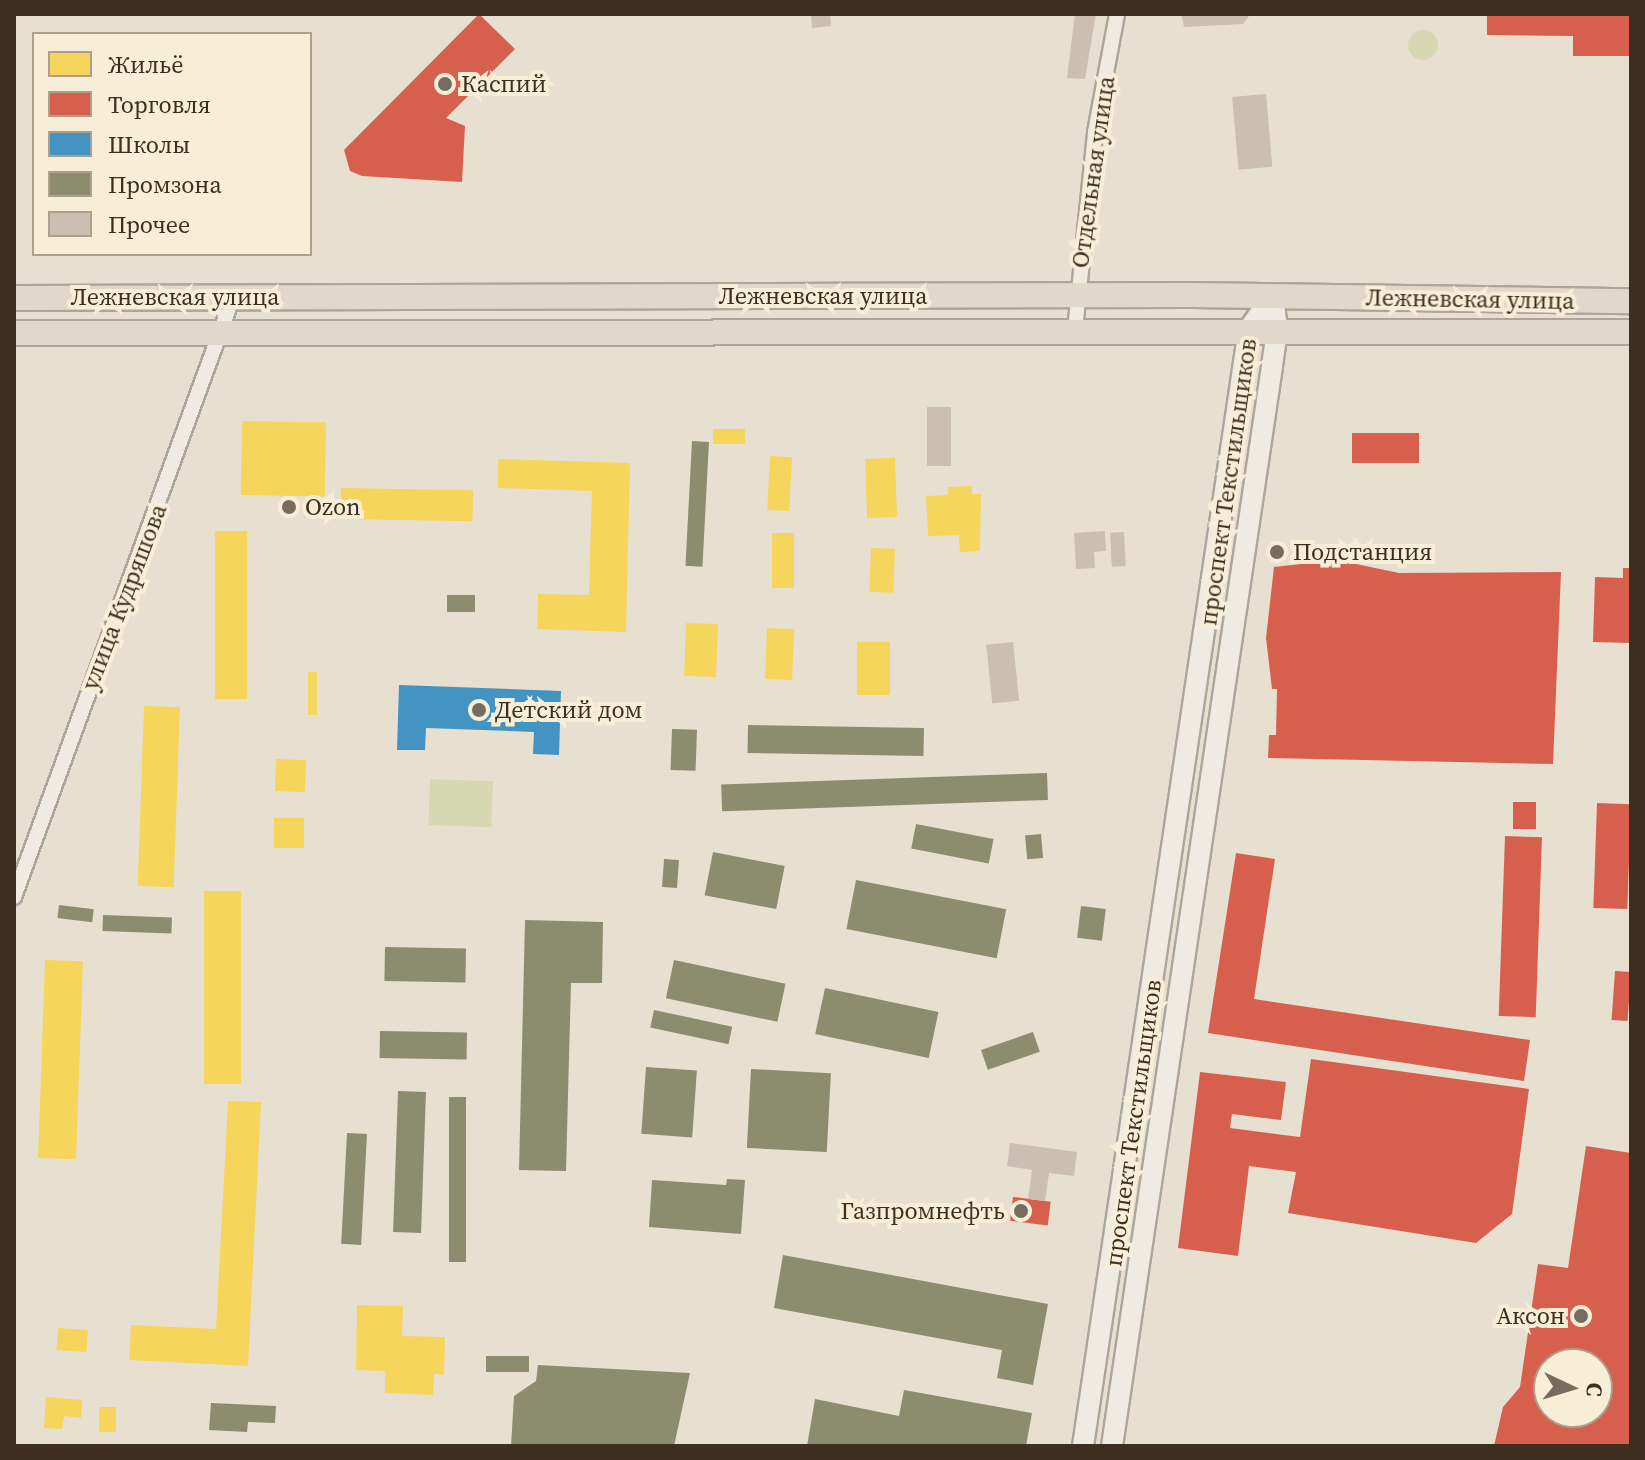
<!DOCTYPE html>
<html>
<head>
<meta charset="utf-8">
<style>
	body { margin:0 }
	#map { position:relative; width:1645px; height:1460px; overflow:hidden; background:#e7e0d1; font-family:"Source Serif 4",serif }
	div>[style] { position:absolute }
	.green>* { inset:0; background:#d6d7b3; transform-origin:0 0 }
	.round { border-radius:50% }
	.homes>* { inset:0; background:#f6d55c; transform-origin:0 0 }
	.shops>* { inset:0; background:#d6604d; transform-origin:0 0 }
	.schools>* { inset:0; background:#4393c3 }
	.industry>* { inset:0; background:#8c8c6e; transform-origin:0 0 }
	.building>* { inset:0; background:#cbbfb2; transform-origin:0 0 }
	.roads { filter:drop-shadow(2px 0 #ada599) drop-shadow(-2px 0 #ada599) drop-shadow(0 2px #ada599) drop-shadow(0 -2px #ada599) }
	.minor>* { height:14px; margin:-7px; padding:0 7px; transform-origin:7px; border-radius:7px; background:#efebe3 }
	.secondary>* { height:20px; margin:-10px; padding:0 10px; transform-origin:10px; border-radius:10px; background:#efebe3 }
	.trunk>* { height:24px; margin:-12px; padding:0 12px; transform-origin:12px; border-radius:12px; background:#e0d9cb }
	.dots>* { width:22px; height:22px; translate:-50% -50%; box-sizing:border-box; border:4px solid #f7eed8; border-radius:50% }
	span { translate:-50% -50%; white-space:nowrap; text-align:center; line-height:1.15; -webkit-text-stroke:8px #f7eed8; paint-order:stroke }
	.poi-label { font-size:24px; color:#3d2e20 }
	.left { translate:0 -50%; text-align:left }
	.right { translate:-100% -50%; text-align:right }
	.street-label { font-size:24px; color:#3d2e20 }
	.frame { position:absolute; inset:0; border:16px solid #3d2e20; pointer-events:none }
	.legend { position:absolute; left:32px; top:32px; width:280px; height:224px; box-sizing:border-box; background:#f7eed8; border:2px solid #ada18e; margin:0; padding:10px 14px; list-style:none; font-size:24px; color:#3d2e20 }
	.legend li { display:flex; align-items:center; gap:16px; height:40px }
	.legend b { width:40px; border:2px solid #ada18e }
	.north { position:absolute; left:1533px; top:1348px; width:80px; height:80px; box-sizing:border-box; background:#f7eed8; border:2px solid #ada18e; border-radius:50%; rotate:94deg; font-size:22px; font-weight:700; line-height:32px; text-align:center; color:#3d2e20 }
	.north::after { content:''; display:block; margin:auto; width:28px; height:36px; background:#786c5e; clip-path:polygon(50% 0,100% 100%,50% 72%,0 100%) }
</style>
</head>
<body>
<div id="map">
	<div class="green">
		<div class="round" style="left:1408px;top:30px;width:30px;height:30px"></div>
		<div style="left:430px;top:779px;width:63px;height:46px;rotate:2deg"></div>
	</div>
	<div class="homes">
		<div style="left:242px;top:421px;width:84px;height:74px;rotate:1deg"></div>
		<div style="left:713px;top:429px;width:32px;height:15px"></div>
		<div style="left:770px;top:456px;width:22px;height:54px;rotate:3deg"></div>
		<div style="left:895px;top:458px;width:59px;height:30px;rotate:88deg"></div>
		<div style="clip-path:polygon(498px 459px,630px 463px,626px 632px,537px 629px,538px 594px,589px 595px,592px 491px,498px 488px)"></div>
		<div style="clip-path:polygon(972px 486px,972px 494px,981px 494px,980px 551px,960px 552px,959px 535px,928px 536px,926px 496px,948px 495px,948px 487px)"></div>
		<div style="left:341px;top:488px;width:132px;height:31px;rotate:1deg"></div>
		<div style="left:215px;top:531px;width:32px;height:168px"></div>
		<div style="left:772px;top:533px;width:22px;height:55px"></div>
		<div style="left:871px;top:548px;width:24px;height:44px;rotate:2deg"></div>
		<div style="left:686px;top:623px;width:32px;height:53px;rotate:2deg"></div>
		<div style="left:767px;top:628px;width:27px;height:51px;rotate:2deg"></div>
		<div style="left:857px;top:642px;width:33px;height:53px"></div>
		<div style="left:308px;top:672px;width:9px;height:43px"></div>
		<div style="left:144px;top:706px;width:36px;height:180px;rotate:2deg"></div>
		<div style="left:276px;top:759px;width:30px;height:32px;rotate:2deg"></div>
		<div style="left:274px;top:818px;width:30px;height:30px"></div>
		<div style="left:204px;top:891px;width:37px;height:193px"></div>
		<div style="left:45px;top:960px;width:38px;height:198px;rotate:2deg"></div>
		<div style="clip-path:polygon(228px 1101px,261px 1102px,248px 1366px,129px 1360px,131px 1325px,216px 1329px)"></div>
		<div style="clip-path:polygon(357px 1305px,403px 1306px,402px 1336px,445px 1337px,444px 1375px,434px 1374px,433px 1395px,385px 1393px,385px 1371px,356px 1370px)"></div>
		<div style="left:58px;top:1328px;width:30px;height:22px;rotate:4deg"></div>
		<div style="clip-path:polygon(46px 1397px,82px 1400px,81px 1418px,64px 1416px,62px 1429px,44px 1428px)"></div>
		<div style="left:99px;top:1407px;width:17px;height:25px"></div>
	</div>
	<div class="shops">
		<div style="clip-path:polygon(479px 14px,515px 49px,446px 118px,465px 126px,462px 182px,362px 176px,350px 171px,344px 150px)"></div>
		<div style="clip-path:polygon(1487px 14px,1631px 14px,1631px 56px,1573px 56px,1573px 36px,1487px 35px)"></div>
		<div style="left:1352px;top:433px;width:67px;height:30px"></div>
		<div style="clip-path:polygon(1337px 560px,1399px 573px,1561px 572px,1553px 764px,1268px 758px,1269px 735px,1276px 735px,1277px 689px,1272px 689px,1266px 638px,1274px 567px)"></div>
		<div style="clip-path:polygon(1623px 568px,1631px 568px,1631px 643px,1593px 642px,1595px 577px,1623px 578px)"></div>
		<div style="left:1513px;top:802px;width:23px;height:27px"></div>
		<div style="left:1597px;top:803px;width:34px;height:105px;rotate:2deg"></div>
		<div style="left:1505px;top:836px;width:37px;height:180px;rotate:2deg"></div>
		<div style="clip-path:polygon(1236px 853px,1275px 859px,1254px 999px,1530px 1040px,1524px 1081px,1208px 1033px)"></div>
		<div style="left:1615px;top:971px;width:16px;height:49px;rotate:4deg"></div>
		<div style="clip-path:polygon(1311px 1059px,1529px 1089px,1512px 1214px,1476px 1243px,1288px 1213px,1296px 1172px,1249px 1166px,1238px 1256px,1178px 1248px,1200px 1072px,1286px 1082px,1281px 1120px,1232px 1114px,1230px 1128px,1300px 1137px)"></div>
		<div style="clip-path:polygon(evenodd,1586px 1146px,1631px 1153px,1631px 1446px,1494px 1446px,1503px 1407px,1520px 1387px,1538px 1264px,1568px 1268px,1586px 1146px,1549px 1364px,1597px 1364px,1597px 1412px,1549px 1412px,1549px 1364px)"></div>
		<div style="left:1013px;top:1197px;width:38px;height:24px;rotate:7deg"></div>
	</div>
	<div class="schools">
		<div style="clip-path:polygon(399px 685px,561px 691px,559px 755px,533px 754px,534px 732px,426px 728px,425px 750px,397px 750px)"></div>
	</div>
	<div class="industry">
		<div style="left:692px;top:441px;width:17px;height:125px;rotate:3deg"></div>
		<div style="left:475px;top:595px;width:17px;height:28px;rotate:90deg"></div>
		<div style="left:748px;top:725px;width:176px;height:28px;rotate:1deg"></div>
		<div style="left:672px;top:729px;width:25px;height:41px;rotate:2deg"></div>
		<div style="left:1047px;top:773px;width:27px;height:326px;rotate:88deg"></div>
		<div style="left:916px;top:824px;width:79px;height:25px;rotate:11deg"></div>
		<div style="left:1041px;top:834px;width:24px;height:16px;rotate:85deg"></div>
		<div style="left:713px;top:852px;width:73px;height:44px;rotate:11deg"></div>
		<div style="left:664px;top:859px;width:15px;height:28px;rotate:4deg"></div>
		<div style="left:856px;top:880px;width:153px;height:50px;rotate:11deg"></div>
		<div style="left:59px;top:905px;width:35px;height:13px;rotate:7deg"></div>
		<div style="left:1081px;top:906px;width:25px;height:32px;rotate:7deg"></div>
		<div style="left:103px;top:915px;width:69px;height:16px;rotate:2deg"></div>
		<div style="clip-path:polygon(525px 920px,603px 922px,602px 983px,571px 983px,566px 1171px,519px 1170px)"></div>
		<div style="left:385px;top:947px;width:81px;height:34px;rotate:1deg"></div>
		<div style="left:674px;top:960px;width:114px;height:39px;rotate:12deg"></div>
		<div style="left:825px;top:988px;width:116px;height:47px;rotate:12deg"></div>
		<div style="left:654px;top:1010px;width:80px;height:18px;rotate:12deg"></div>
		<div style="left:380px;top:1031px;width:87px;height:27px;rotate:1deg"></div>
		<div style="left:1033px;top:1032px;width:21px;height:55px;rotate:71deg"></div>
		<div style="left:646px;top:1067px;width:51px;height:67px;rotate:4deg"></div>
		<div style="left:751px;top:1069px;width:80px;height:79px;rotate:3deg"></div>
		<div style="left:398px;top:1091px;width:28px;height:141px;rotate:2deg"></div>
		<div style="left:449px;top:1097px;width:17px;height:165px"></div>
		<div style="left:347px;top:1133px;width:20px;height:111px;rotate:3deg"></div>
		<div style="clip-path:polygon(727px 1179px,745px 1180px,741px 1234px,649px 1227px,652px 1180px,726px 1185px)"></div>
		<div style="clip-path:polygon(783px 1255px,1048px 1304px,1033px 1385px,997px 1378px,1002px 1350px,774px 1308px)"></div>
		<div style="left:486px;top:1356px;width:43px;height:16px"></div>
		<div style="clip-path:polygon(538px 1365px,690px 1373px,674px 1446px,511px 1446px,514px 1396px,536px 1381px)"></div>
		<div style="clip-path:polygon(904px 1390px,1032px 1413px,1026px 1446px,807px 1446px,815px 1399px,899px 1416px)"></div>
		<div style="clip-path:polygon(211px 1403px,276px 1406px,275px 1423px,248px 1422px,247px 1432px,209px 1430px)"></div>
	</div>
	<div class="building">
		<div style="clip-path:polygon(811px 14px,830px 14px,831px 26px,812px 28px)"></div>
		<div style="clip-path:polygon(1075px 14px,1096px 14px,1085px 79px,1067px 78px)"></div>
		<div style="clip-path:polygon(1181px 14px,1248px 14px,1249px 16px,1243px 24px,1184px 27px)"></div>
		<div style="left:1266px;top:94px;width:73px;height:34px;rotate:85deg"></div>
		<div style="left:927px;top:407px;width:24px;height:59px"></div>
		<div style="clip-path:polygon(1105px 531px,1106px 551px,1094px 552px,1095px 568px,1076px 569px,1074px 533px)"></div>
		<div style="left:1124px;top:532px;width:34px;height:14px;rotate:87deg"></div>
		<div style="left:1013px;top:642px;width:59px;height:27px;rotate:84deg"></div>
		<div style="clip-path:polygon(1010px 1143px,1077px 1152px,1074px 1176px,1049px 1173px,1045px 1201px,1028px 1199px,1032px 1170px,1007px 1166px)"></div>
	</div>
	<div class="roads">
		<div class="minor">
			<div style="left:1075px;top:330px;width:199px;rotate:-84.2deg"></div>
			<div style="left:1095px;top:132px;width:120px;rotate:-79.4deg"></div>
			<div style="left:14px;top:897px;width:639px;rotate:-69.95deg"></div>
		</div>
		<div class="secondary">
			<div style="left:1083px;top:1446px;width:1129px;rotate:-81.55deg"></div>
			<div style="left:1249px;top:329px;width:42px;rotate:-54.8deg"></div>
			<div style="left:1112px;top:1446px;width:1092px;rotate:-81.57deg"></div>
			<div style="left:1272px;top:366px;width:37px;rotate:-82deg"></div>
			<div style="left:1277px;top:329px;width:34px;rotate:-97deg"></div>
		</div>
		<div class="trunk">
			<div style="left:14px;top:298px;width:1178px;rotate:-0.15deg"></div>
			<div style="left:1192px;top:295px;width:439px;rotate:0.8deg"></div>
			<div style="left:14px;top:333px;width:1617px;rotate:-0.04deg"></div>
		</div>
	</div>
	<div class="dots">
		<div style="left:445px;top:84px;background:#786c5e"></div>
		<div style="left:289px;top:507px;background:#786c5e"></div>
		<div style="left:1277px;top:552px;background:#786c5e"></div>
		<div style="left:479px;top:710px;background:#786c5e"></div>
		<div style="left:1021px;top:1211px;background:#786c5e"></div>
		<div style="left:1581px;top:1316px;background:#786c5e"></div>
	</div>
	<div class="poi-label">
		<span class="left" style="left:461px;top:84px">Каспий</span>
		<span class="left" style="left:305px;top:507px">Ozon</span>
		<span class="left" style="left:1293px;top:552px">Подстанция</span>
		<span class="left" style="left:495px;top:710px">Детский дом</span>
		<span class="right" style="left:1005px;top:1211px">Газпромнефть</span>
		<span class="right" style="left:1565px;top:1316px">Аксон</span>
	</div>
	<div class="street-label">
		<span style="left:1093px;top:172px;rotate:-82deg">Отдельная улица</span>
		<span style="left:823px;top:296px">Лежневская улица</span>
		<span style="left:175px;top:297px">Лежневская улица</span>
		<span style="left:1470px;top:299px;rotate:1deg">Лежневская улица</span>
		<span style="left:1228px;top:482px;rotate:-82deg">проспект Текстильщиков</span>
		<span style="left:124px;top:597px;rotate:-69deg">улица Кудряшова</span>
		<span style="left:1133px;top:1123px;rotate:-82deg">проспект Текстильщиков</span>
	</div>
	<div class="frame"></div>
	<ul class="legend">
	<li><b style="height:22px;background:#f6d55c"></b>Жильё</li>
	<li><b style="height:22px;background:#d6604d"></b>Торговля</li>
	<li><b style="height:22px;background:#4393c3"></b>Школы</li>
	<li><b style="height:22px;background:#8c8c6e"></b>Промзона</li>
	<li><b style="height:22px;background:#cbbfb2"></b>Прочее</li>
	</ul>
	<div class="north">С</div>
</div>
</body>
</html>
